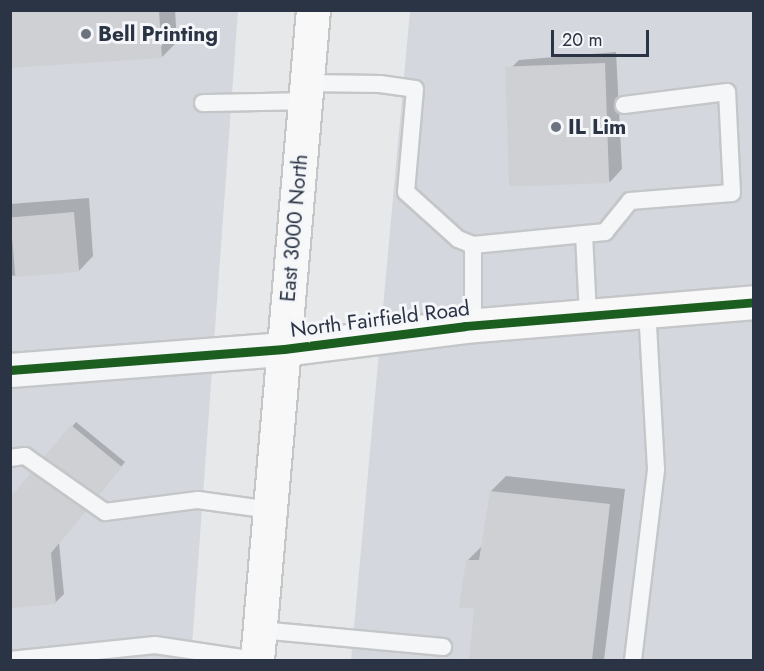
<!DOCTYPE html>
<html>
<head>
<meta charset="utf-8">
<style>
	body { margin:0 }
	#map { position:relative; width:764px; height:671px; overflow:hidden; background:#e6e8ea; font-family:Jost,sans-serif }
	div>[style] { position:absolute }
	.built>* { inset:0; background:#d4d7dd }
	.shadow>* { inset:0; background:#0003 }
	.building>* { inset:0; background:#ced0d3; transform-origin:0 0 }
	.roads { filter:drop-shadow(2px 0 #c4c6c8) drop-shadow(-2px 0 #c4c6c8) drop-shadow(0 2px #c4c6c8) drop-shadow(0 -2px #c4c6c8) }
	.service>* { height:16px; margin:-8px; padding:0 8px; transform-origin:8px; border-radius:8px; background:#f5f6f7 }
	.minor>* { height:33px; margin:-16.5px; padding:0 16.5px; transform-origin:16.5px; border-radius:16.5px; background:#f5f6f7 }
	.secondary>* { height:33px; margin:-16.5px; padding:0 16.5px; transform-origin:16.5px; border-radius:16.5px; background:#f8f8f8 }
	.primary>* { height:33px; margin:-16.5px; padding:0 16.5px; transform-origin:16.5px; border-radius:16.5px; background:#f8f8f8 }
	.cycleway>* { height:9px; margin:-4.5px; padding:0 4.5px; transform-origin:4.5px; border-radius:4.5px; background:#1b5e20 }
	.dots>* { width:16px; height:16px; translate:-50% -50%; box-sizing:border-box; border:3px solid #f4f6f9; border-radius:50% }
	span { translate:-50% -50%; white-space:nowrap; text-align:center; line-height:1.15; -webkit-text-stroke:6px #f4f6f9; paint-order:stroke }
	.poi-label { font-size:21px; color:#2b3445; font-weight:700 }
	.left { translate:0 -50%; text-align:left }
	.street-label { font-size:21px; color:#2b3445 }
	.frame { position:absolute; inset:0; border:12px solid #2b3445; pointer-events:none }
	.scale { position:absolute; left:551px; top:30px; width:98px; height:27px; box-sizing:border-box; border:3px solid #2b3445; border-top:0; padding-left:8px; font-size:18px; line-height:21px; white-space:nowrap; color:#2b3445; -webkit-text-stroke:4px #f4f6f9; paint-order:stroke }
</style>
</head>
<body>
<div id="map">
	<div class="built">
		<div style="clip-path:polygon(10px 11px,238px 11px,191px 660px,11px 660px)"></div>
		<div style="clip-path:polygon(410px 11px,753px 11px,753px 660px,351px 660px)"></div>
	</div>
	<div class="shadow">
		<div style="clip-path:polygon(10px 10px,175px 10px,177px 42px,162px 57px)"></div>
		<div style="clip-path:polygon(616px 52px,622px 169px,610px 182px,507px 72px,519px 60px)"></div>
		<div style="clip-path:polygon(89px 198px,93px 256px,79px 271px,10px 276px,10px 204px)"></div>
		<div style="clip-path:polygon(76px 422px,125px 462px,103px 489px,47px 456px)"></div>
		<div style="clip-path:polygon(41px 465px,93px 502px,59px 543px,64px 594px,55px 603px,32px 474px)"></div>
		<div style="clip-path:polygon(506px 476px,625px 489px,604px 660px,470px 660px,476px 607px,467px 561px,483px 545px,491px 491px)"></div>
	</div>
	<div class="building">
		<div style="clip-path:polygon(10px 10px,159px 10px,162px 58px,10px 68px)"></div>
		<div style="left:605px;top:63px;width:120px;height:100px;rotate:88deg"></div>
		<div style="left:74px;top:212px;width:60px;height:64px;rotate:85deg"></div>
		<div style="clip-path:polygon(71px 425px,122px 467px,99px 495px,44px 457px)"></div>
		<div style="clip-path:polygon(31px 473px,86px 511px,51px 553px,56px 604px,10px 608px,10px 498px)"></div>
		<div style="clip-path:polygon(490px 491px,610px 504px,592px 660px,469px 660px,474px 608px,459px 608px,466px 560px,479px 560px)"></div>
	</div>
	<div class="roads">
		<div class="service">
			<div style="left:307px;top:83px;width:73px;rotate:0.8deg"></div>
			<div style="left:380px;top:84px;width:35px;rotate:8deg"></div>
			<div style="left:415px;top:89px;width:103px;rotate:95deg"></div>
			<div style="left:406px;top:192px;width:70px;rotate:42.1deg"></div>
			<div style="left:458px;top:239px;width:16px;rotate:22deg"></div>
			<div style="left:473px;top:245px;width:133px;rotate:-5.6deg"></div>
			<div style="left:605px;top:232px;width:40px;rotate:-51deg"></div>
			<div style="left:630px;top:201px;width:102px;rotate:-4.5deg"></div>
			<div style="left:732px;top:193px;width:101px;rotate:-92.8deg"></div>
			<div style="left:727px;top:92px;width:104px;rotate:172.8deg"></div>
			<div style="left:203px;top:103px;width:102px;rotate:-1.1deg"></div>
			<div style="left:584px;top:234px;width:81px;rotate:87.2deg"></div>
			<div style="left:473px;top:245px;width:81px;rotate:90deg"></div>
			<div style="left:10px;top:458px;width:15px;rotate:-8deg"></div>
			<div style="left:25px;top:456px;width:98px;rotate:35deg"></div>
			<div style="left:105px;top:512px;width:94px;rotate:-7.4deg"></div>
			<div style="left:198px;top:500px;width:74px;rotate:7.8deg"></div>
			<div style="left:260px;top:630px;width:184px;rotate:5.3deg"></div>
			<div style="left:10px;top:660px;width:146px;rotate:-5.9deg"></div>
			<div style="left:155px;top:645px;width:103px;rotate:8.4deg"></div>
			<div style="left:633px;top:660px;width:192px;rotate:-83.1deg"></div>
			<div style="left:656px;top:469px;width:160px;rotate:-93.2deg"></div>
		</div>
		<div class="minor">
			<div style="left:10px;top:370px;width:275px;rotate:-4.4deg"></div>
		</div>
		<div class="secondary">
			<div style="left:284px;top:349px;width:182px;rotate:-7.2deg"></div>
			<div style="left:465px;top:326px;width:290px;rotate:-4.7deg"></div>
		</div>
		<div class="primary">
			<div style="left:257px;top:660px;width:652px;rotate:-85.08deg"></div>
		</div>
	</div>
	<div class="cycleway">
		<div style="left:10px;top:370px;width:275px;rotate:-4.4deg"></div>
		<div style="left:284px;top:349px;width:182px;rotate:-7.2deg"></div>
		<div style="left:465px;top:326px;width:290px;rotate:-4.7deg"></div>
	</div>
	<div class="dots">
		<div style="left:86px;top:34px;background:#6c737f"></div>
		<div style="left:556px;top:127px;background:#6c737f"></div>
	</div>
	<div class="poi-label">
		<span class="left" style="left:98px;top:34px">Bell Printing</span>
		<span class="left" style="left:568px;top:127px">IL Lim</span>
	</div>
	<div class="street-label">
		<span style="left:294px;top:228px;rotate:-85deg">East 3000 North</span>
		<span style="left:380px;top:319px;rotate:-7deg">North Fairfield Road</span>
	</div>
	<div class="frame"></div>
	<div class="scale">20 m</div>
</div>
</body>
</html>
